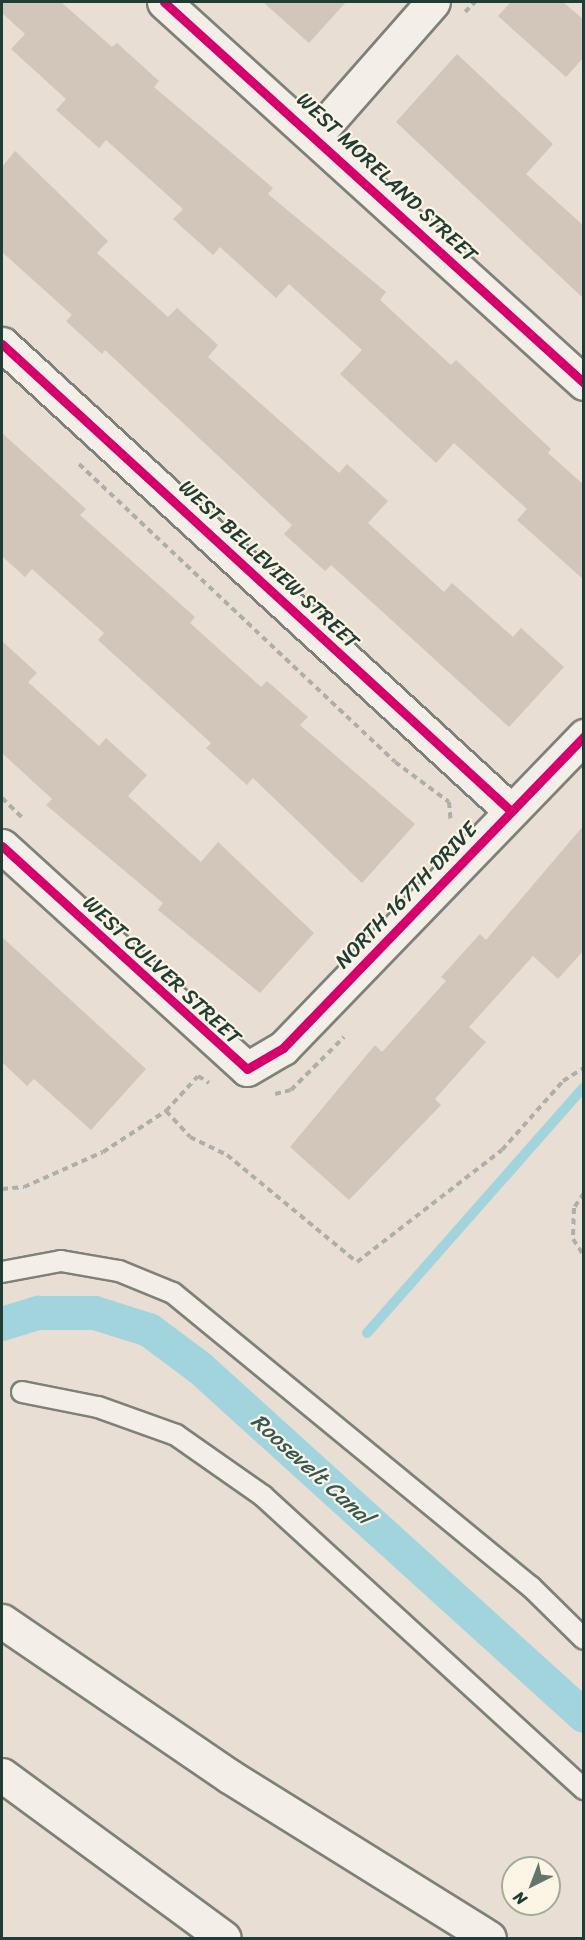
<!DOCTYPE html>
<html>
<head>
<meta charset="utf-8">
<style>
	body { margin:0 }
	#map { position:relative; width:585px; height:1940px; overflow:hidden; background:#e9ded3; font-family:Sriracha,sans-serif }
	div>[style] { position:absolute }
	.stream>* { height:10px; margin:-5px; padding:0 5px; transform-origin:5px; border-radius:5px; background:#a2d4de }
	.canal>* { height:34px; margin:-17px; padding:0 17px; transform-origin:17px; border-radius:17px; background:#a2d4de }
	.building>* { inset:0; background:#d2c5b9 }
	.path>* { height:4px; margin-top:-2px; transform-origin:0; background:repeating-linear-gradient(90deg,#aeafa9 0 6px,transparent 0 10.5px) }
	.roads { filter:drop-shadow(2px 0 #7f8079) drop-shadow(-2px 0 #7f8079) drop-shadow(0 2px #7f8079) drop-shadow(0 -2px #7f8079) }
	.service>* { height:20px; margin:-10px; padding:0 10px; transform-origin:10px; border-radius:10px; background:#f3efe8 }
	.minor>* { height:33px; margin:-16.5px; padding:0 16.5px; transform-origin:16.5px; border-radius:16.5px; background:#f3efe8 }
	.primary>* { height:33px; margin:-16.5px; padding:0 16.5px; transform-origin:16.5px; border-radius:16.5px; background:#f3efe8 }
	.motorway>* { height:33px; margin:-16.5px; padding:0 16.5px; transform-origin:16.5px; border-radius:16.5px; background:#f3efe8 }
	.cycleway>* { height:9px; margin:-4.5px; padding:0 4.5px; transform-origin:4.5px; border-radius:4.5px; background:#d6006c }
	span { translate:-50% -50%; white-space:nowrap; text-align:center; line-height:1.15; -webkit-text-stroke:4.5px #fcf5e5; paint-order:stroke }
	.street-label { font-size:21px; color:#1f3d34 }
	.water-label { font-size:22px; color:#335a57; font-style:italic }
	.frame { position:absolute; inset:0; border:3px solid #1f3d34; pointer-events:none }
	.north { position:absolute; left:501px; top:1856px; width:60px; height:60px; box-sizing:border-box; background:#fcf5e5; border:2px solid #a4ab9e; border-radius:50%; rotate:222deg; font-size:16px; font-weight:700; line-height:24px; text-align:center; color:#1f3d34 }
	.north::after { content:''; display:block; margin:auto; width:21px; height:27px; background:#66756c; clip-path:polygon(50% 0,100% 100%,50% 72%,0 100%) }
</style>
</head>
<body>
<div id="map">
	<div class="stream">
		<div style="left:367px;top:1333px;width:328px;rotate:-48.6deg"></div>
	</div>
	<div class="canal">
		<div style="left:2px;top:1324px;width:39px;rotate:-17deg"></div>
		<div style="left:39px;top:1313px;width:56px"></div>
		<div style="left:95px;top:1313px;width:57px;rotate:17.5deg"></div>
		<div style="left:149px;top:1330px;width:64px;rotate:36.7deg"></div>
		<div style="left:200px;top:1368px;width:518px;rotate:42.18deg"></div>
	</div>
	<div class="building">
		<div style="clip-path:polygon(2px 2px,61px 2px,112px 47px,117px 43px,159px 81px,154px 87px,273px 188px,268px 194px,386px 292px,380px 300px,451px 365px,456px 360px,551px 449px,548px 453px,584px 485px,584px 580px,517px 520px,527px 509px,454px 443px,436px 463px,340px 374px,362px 350px,289px 284px,276px 298px,220px 247px,213px 255px,173px 219px,183px 209px,106px 140px,99px 148px,56px 110px,66px 99px,11px 49px,25px 34px,2px 13px)"></div>
		<div style="clip-path:polygon(263px 2px,346px 2px,309px 43px)"></div>
		<div style="clip-path:polygon(511px 2px,563px 2px,584px 20px,584px 57px,566px 77px,498px 16px)"></div>
		<div style="clip-path:polygon(457px 54px,553px 144px,526px 174px,584px 226px,584px 299px,396px 122px)"></div>
		<div style="clip-path:polygon(15px 151px,108px 241px,97px 253px,168px 317px,177px 308px,218px 345px,208px 357px,339px 473px,347px 464px,388px 501px,368px 523px,444px 592px,452px 583px,513px 637px,521px 628px,564px 667px,509px 727px,331px 565px,325px 571px,284px 534px,292px 525px,105px 350px,102px 354px,66px 321px,72px 315px,2px 252px,2px 167px)"></div>
		<div style="clip-path:polygon(2px 433px,86px 509px,80px 515px,195px 617px,190px 623px,261px 687px,267px 681px,308px 717px,300px 725px,415px 824px,362px 883px,253px 778px,247px 785px,206px 748px,211px 743px,98px 640px,104px 633px,32px 569px,25px 577px,2px 556px)"></div>
		<div style="clip-path:polygon(2px 641px,37px 673px,28px 682px,99px 746px,106px 738px,147px 775px,128px 796px,201px 862px,218px 842px,314px 933px,260px 993px,158px 910px,163px 903px,46px 805px,52px 799px,2px 753px)"></div>
		<div style="clip-path:polygon(584px 825px,584px 950px,558px 979px,533px 956px,469px 1027px,486px 1042px,435px 1099px,441px 1105px,349px 1200px,290px 1147px,375px 1045px,382px 1052px,446px 981px,441px 977px,480px 934px,486px 940px)"></div>
		<div style="clip-path:polygon(2px 937px,146px 1069px,91px 1130px,34px 1079px,27px 1086px,2px 1062px)"></div>
	</div>
	<div class="path">
		<div style="left:465px;top:12px;width:14px;rotate:-45deg"></div>
		<div style="left:79px;top:464px;width:434px;rotate:43.3deg"></div>
		<div style="left:395px;top:762px;width:67px;rotate:36.5deg"></div>
		<div style="left:449px;top:802px;width:21px;rotate:85deg"></div>
		<div style="left:2px;top:798px;width:28px;rotate:44deg"></div>
		<div style="left:275px;top:1094px;width:16px;rotate:-14deg"></div>
		<div style="left:291px;top:1090px;width:75px;rotate:-45deg"></div>
		<div style="left:166px;top:1111px;width:35px;rotate:47deg"></div>
		<div style="left:190px;top:1137px;width:41px;rotate:25.9deg"></div>
		<div style="left:227px;top:1155px;width:168px;rotate:39.5deg"></div>
		<div style="left:357px;top:1262px;width:183px;rotate:-37.7deg"></div>
		<div style="left:502px;top:1150px;width:92px;rotate:-48.5deg"></div>
		<div style="left:563px;top:1081px;width:25px;rotate:-32deg"></div>
		<div style="left:2px;top:1189px;width:22px;rotate:-5deg"></div>
		<div style="left:24px;top:1187px;width:86px;rotate:-23.9deg"></div>
		<div style="left:103px;top:1152px;width:75px;rotate:-33.1deg"></div>
		<div style="left:166px;top:1111px;width:47px;rotate:-47.6deg"></div>
		<div style="left:198px;top:1076px;width:13px;rotate:32deg"></div>
		<div style="left:584px;top:1193px;width:18px;rotate:124deg"></div>
		<div style="left:574px;top:1208px;width:31px;rotate:92deg"></div>
		<div style="left:573px;top:1239px;width:20px;rotate:57deg"></div>
	</div>
	<div class="roads">
		<div class="service">
			<div style="left:2px;top:1272px;width:60px;rotate:-10.6deg"></div>
			<div style="left:61px;top:1261px;width:59px;rotate:9.8deg"></div>
			<div style="left:119px;top:1271px;width:58px;rotate:22.2deg"></div>
			<div style="left:173px;top:1293px;width:463px;rotate:39.4deg"></div>
			<div style="left:531px;top:1587px;width:74px;rotate:44.5deg"></div>
			<div style="left:22px;top:1392px;width:77px;rotate:11.2deg"></div>
			<div style="left:98px;top:1407px;width:83px;rotate:19.7deg"></div>
			<div style="left:176px;top:1435px;width:106px;rotate:35deg"></div>
			<div style="left:263px;top:1496px;width:435px;rotate:42.4deg"></div>
		</div>
		<div class="minor">
			<div style="left:164px;top:2px;width:567px;rotate:42.21deg"></div>
			<div style="left:316px;top:135px;width:177px;rotate:-48.7deg"></div>
			<div style="left:2px;top:344px;width:691px;rotate:42.54deg"></div>
			<div style="left:2px;top:846px;width:331px;rotate:42.3deg"></div>
			<div style="left:247px;top:1069px;width:42px;rotate:-30.3deg"></div>
			<div style="left:283px;top:1048px;width:434px;rotate:-46deg"></div>
		</div>
		<div class="primary">
			<div style="left:2px;top:1621px;width:275px;rotate:34.3deg"></div>
			<div style="left:229px;top:1776px;width:306px;rotate:31.9deg"></div>
		</div>
		<div class="motorway">
			<div style="left:2px;top:1775px;width:275px;rotate:36.3deg"></div>
		</div>
	</div>
	<div class="cycleway">
		<div style="left:164px;top:2px;width:567px;rotate:42.21deg"></div>
		<div style="left:2px;top:344px;width:691px;rotate:42.54deg"></div>
		<div style="left:2px;top:846px;width:331px;rotate:42.3deg"></div>
		<div style="left:247px;top:1069px;width:42px;rotate:-30.3deg"></div>
		<div style="left:283px;top:1048px;width:434px;rotate:-46deg"></div>
	</div>
	<div class="street-label">
		<span style="left:387px;top:177px;rotate:43deg">WEST MORELAND STREET</span>
		<span style="left:269px;top:564px;rotate:43deg">WEST BELLEVIEW STREET</span>
		<span style="left:406px;top:895px;rotate:-46deg">NORTH 167TH DRIVE</span>
		<span style="left:162px;top:970px;rotate:43deg">WEST CULVER STREET</span>
	</div>
	<div class="water-label">
		<span style="left:312px;top:1469px;rotate:42deg">Roosevelt Canal</span>
	</div>
	<div class="frame"></div>
	<div class="north">N</div>
</div>
</body>
</html>
